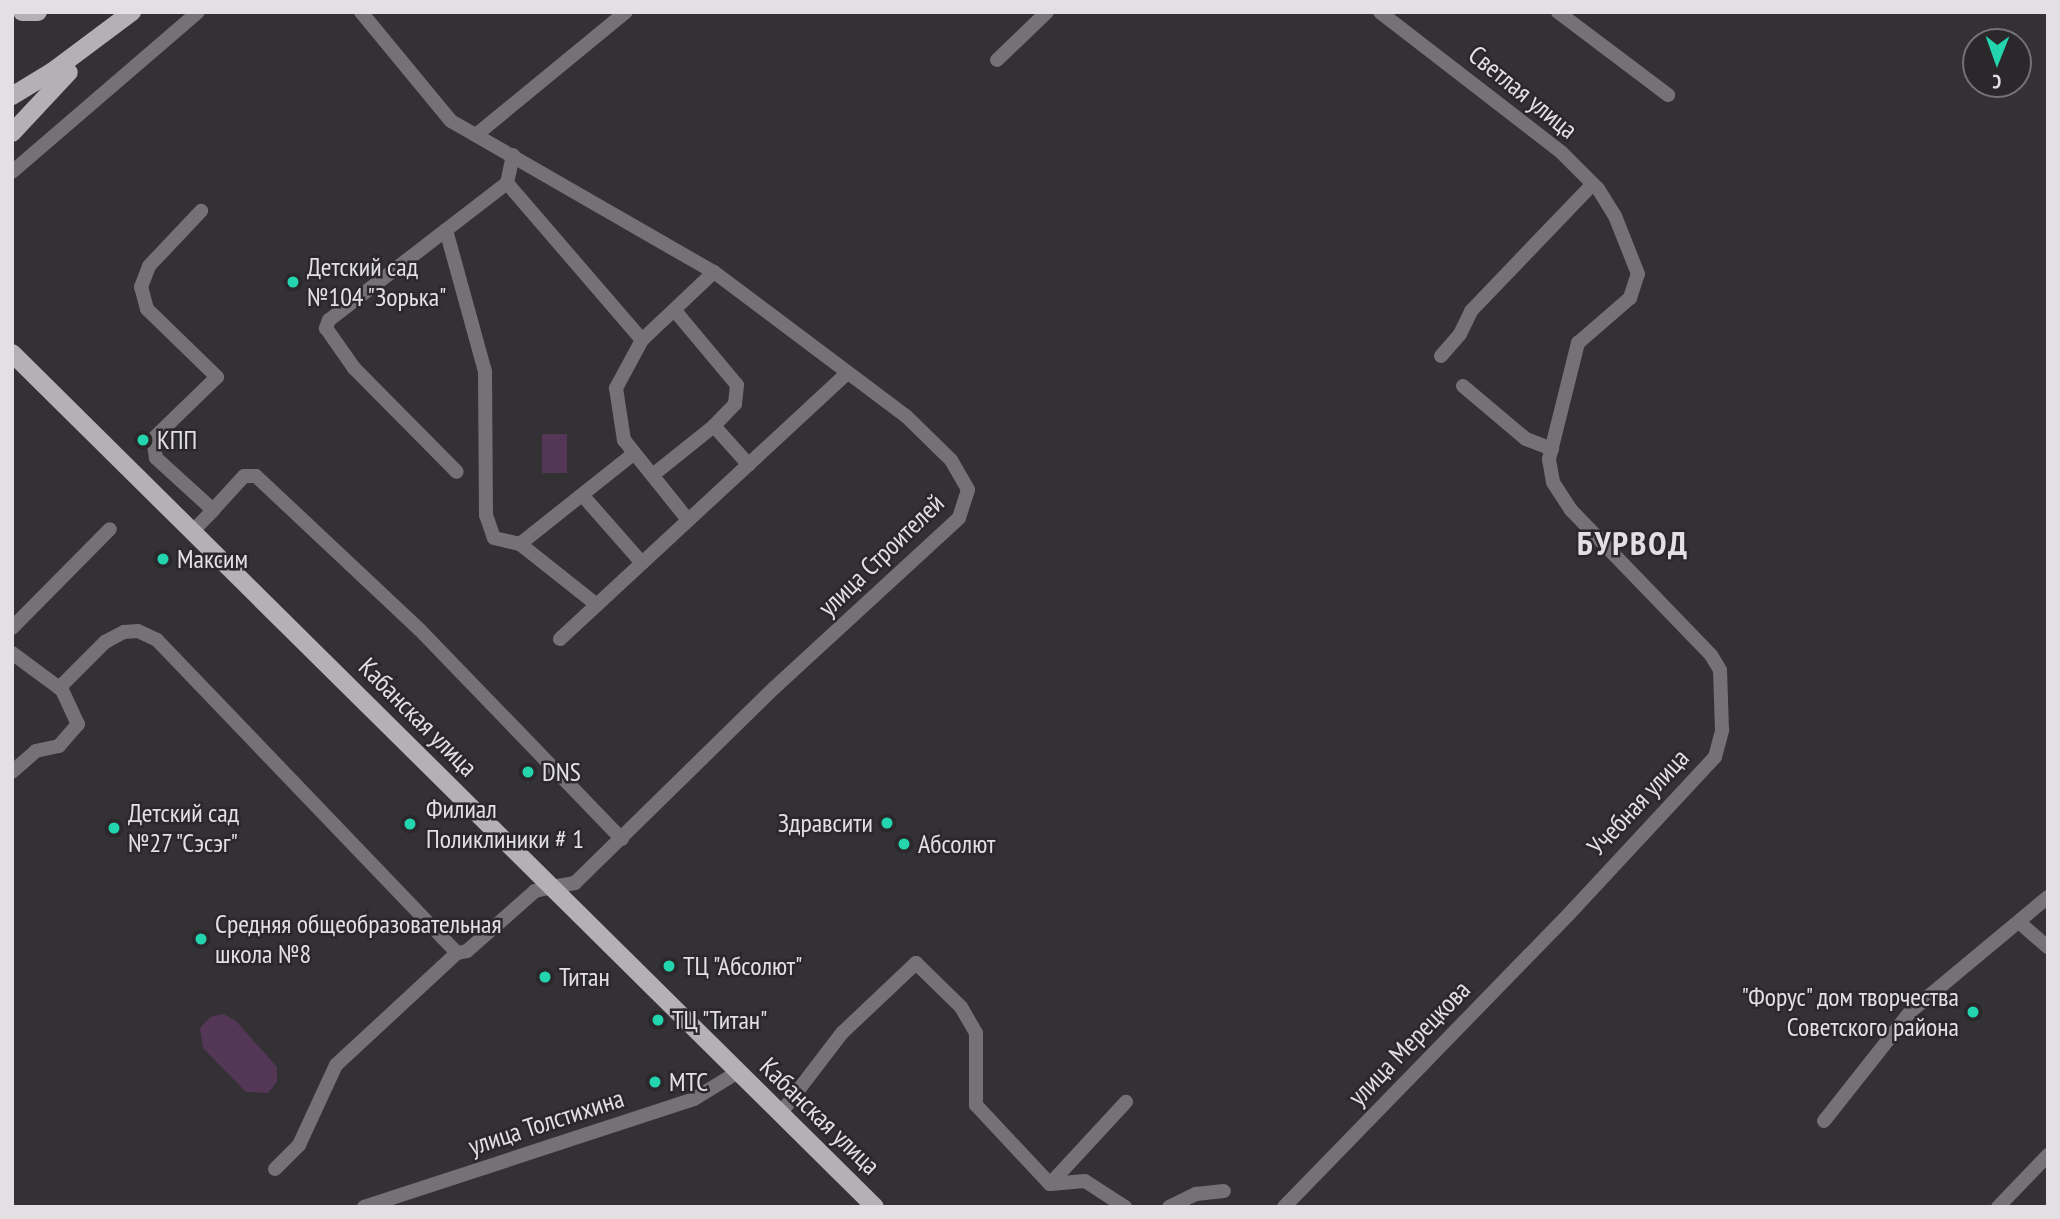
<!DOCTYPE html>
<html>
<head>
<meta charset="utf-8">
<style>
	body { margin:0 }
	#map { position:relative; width:2060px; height:1219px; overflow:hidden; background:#343135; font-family:"PT Sans Narrow",sans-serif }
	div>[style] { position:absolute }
	.green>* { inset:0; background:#543657; transform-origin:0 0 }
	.minor>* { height:14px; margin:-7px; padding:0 7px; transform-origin:7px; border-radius:7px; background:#747274 }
	.tertiary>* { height:14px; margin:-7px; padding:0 7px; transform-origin:7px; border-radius:7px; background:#747274 }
	.primary>* { height:18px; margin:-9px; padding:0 9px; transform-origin:9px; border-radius:9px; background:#b4b1b4 }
	.dots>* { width:19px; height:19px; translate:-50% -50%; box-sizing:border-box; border:4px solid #2a282b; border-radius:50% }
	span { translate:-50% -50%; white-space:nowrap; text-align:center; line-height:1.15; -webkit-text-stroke:5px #2a282b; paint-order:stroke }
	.street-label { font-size:26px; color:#e2e0e2 }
	.poi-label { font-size:26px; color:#e2e0e2 }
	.left { translate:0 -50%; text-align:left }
	.right { translate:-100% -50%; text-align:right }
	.district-label { font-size:33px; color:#e2e0e2; font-weight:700; letter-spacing:2px }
	.frame { position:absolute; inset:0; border:14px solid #e2e0e2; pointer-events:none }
	.north { position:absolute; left:1962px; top:28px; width:70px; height:70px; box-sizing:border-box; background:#2a282b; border:2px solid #747274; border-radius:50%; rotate:181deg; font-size:19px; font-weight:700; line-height:28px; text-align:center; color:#e2e0e2 }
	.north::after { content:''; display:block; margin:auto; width:24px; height:32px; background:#22d5af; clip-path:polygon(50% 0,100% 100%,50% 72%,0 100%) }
</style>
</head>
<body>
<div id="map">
	<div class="green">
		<div style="left:542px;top:434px;width:25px;height:39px"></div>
		<div style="clip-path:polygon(224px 1014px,236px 1021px,277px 1067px,277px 1082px,268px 1093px,246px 1092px,203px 1048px,200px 1028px,210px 1017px)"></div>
	</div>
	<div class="minor">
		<div style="left:1558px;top:12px;width:138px;rotate:37deg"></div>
		<div style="left:997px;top:60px;width:69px;rotate:-43.8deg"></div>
		<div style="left:476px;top:135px;width:194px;rotate:-39.4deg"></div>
		<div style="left:513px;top:155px;width:29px;rotate:102deg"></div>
		<div style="left:507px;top:183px;width:207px;rotate:49.3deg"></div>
		<div style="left:642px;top:340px;width:55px;rotate:118.4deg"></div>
		<div style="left:616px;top:388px;width:53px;rotate:81.3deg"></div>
		<div style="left:624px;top:440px;width:102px;rotate:51.3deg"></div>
		<div style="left:12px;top:172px;width:245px;rotate:-40.7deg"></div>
		<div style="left:507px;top:183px;width:77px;rotate:142.4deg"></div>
		<div style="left:446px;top:230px;width:147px;rotate:74.6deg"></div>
		<div style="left:485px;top:372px;width:143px;rotate:89.6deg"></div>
		<div style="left:486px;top:515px;width:24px;rotate:71deg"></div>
		<div style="left:494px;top:538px;width:27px;rotate:13deg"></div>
		<div style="left:520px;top:544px;width:98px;rotate:38.4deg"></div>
		<div style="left:446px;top:230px;width:148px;rotate:142.4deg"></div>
		<div style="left:329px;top:320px;width:9px;rotate:111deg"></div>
		<div style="left:326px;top:328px;width:49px;rotate:55deg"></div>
		<div style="left:354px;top:368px;width:146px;rotate:45.3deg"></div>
		<div style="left:676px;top:312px;width:95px;rotate:50.1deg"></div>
		<div style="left:737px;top:385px;width:19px;rotate:96deg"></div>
		<div style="left:735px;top:404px;width:30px;rotate:134deg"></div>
		<div style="left:642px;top:340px;width:99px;rotate:-43.4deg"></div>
		<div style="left:1441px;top:356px;width:29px;rotate:-49deg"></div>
		<div style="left:1460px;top:334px;width:25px;rotate:-64deg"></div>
		<div style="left:1471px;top:311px;width:176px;rotate:-46.2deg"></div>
		<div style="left:1463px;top:386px;width:82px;rotate:40.1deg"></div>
		<div style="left:1526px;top:439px;width:28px;rotate:21deg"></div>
		<div style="left:654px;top:474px;width:77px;rotate:-38.7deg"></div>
		<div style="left:714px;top:426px;width:52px;rotate:48.1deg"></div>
		<div style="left:584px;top:497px;width:88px;rotate:48.7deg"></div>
		<div style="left:213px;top:510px;width:46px;rotate:-47.6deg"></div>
		<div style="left:244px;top:476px;width:12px"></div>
		<div style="left:256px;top:476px;width:224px;rotate:43.2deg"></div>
		<div style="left:419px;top:629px;width:292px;rotate:46deg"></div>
		<div style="left:193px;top:531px;width:29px;rotate:-46deg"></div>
		<div style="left:213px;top:510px;width:77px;rotate:-137.6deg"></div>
		<div style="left:156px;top:458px;width:19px;rotate:-99deg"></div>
		<div style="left:153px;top:439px;width:89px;rotate:-44.1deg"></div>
		<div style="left:217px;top:377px;width:98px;rotate:-135.8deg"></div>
		<div style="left:147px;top:309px;width:23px;rotate:-105deg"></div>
		<div style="left:141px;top:287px;width:22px;rotate:-69deg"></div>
		<div style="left:149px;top:266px;width:76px;rotate:-46.6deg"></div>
		<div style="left:520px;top:544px;width:144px;rotate:-38.5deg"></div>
		<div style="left:12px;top:628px;width:139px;rotate:-45.3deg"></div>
		<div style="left:560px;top:639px;width:391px;rotate:-42.8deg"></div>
		<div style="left:12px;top:653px;width:62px;rotate:36.5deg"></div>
		<div style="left:62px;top:690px;width:38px;rotate:65deg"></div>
		<div style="left:78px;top:724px;width:29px;rotate:131deg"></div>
		<div style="left:59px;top:746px;width:24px;rotate:168deg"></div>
		<div style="left:36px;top:751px;width:32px;rotate:139deg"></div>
		<div style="left:59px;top:688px;width:65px;rotate:-45deg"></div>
		<div style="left:105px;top:642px;width:21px;rotate:-28deg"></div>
		<div style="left:124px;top:632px;width:14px;rotate:-4deg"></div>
		<div style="left:138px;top:631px;width:21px;rotate:25deg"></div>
		<div style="left:157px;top:640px;width:434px;rotate:46.2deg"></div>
		<div style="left:457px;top:953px;width:10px;rotate:-11deg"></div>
		<div style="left:467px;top:951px;width:91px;rotate:-41.4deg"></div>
		<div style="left:535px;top:891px;width:17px;rotate:-13deg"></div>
		<div style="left:2020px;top:923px;width:37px;rotate:41deg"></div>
		<div style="left:780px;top:1114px;width:102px;rotate:-52.6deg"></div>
		<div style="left:842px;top:1033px;width:102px;rotate:-43.4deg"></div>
		<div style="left:916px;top:963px;width:63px;rotate:44.4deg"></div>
		<div style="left:961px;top:1007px;width:30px;rotate:60deg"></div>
		<div style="left:976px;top:1033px;width:72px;rotate:90deg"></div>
		<div style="left:976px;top:1105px;width:108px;rotate:46.9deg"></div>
		<div style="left:1050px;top:1184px;width:35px;rotate:-5deg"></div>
		<div style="left:1085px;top:1181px;width:48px;rotate:33deg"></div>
		<div style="left:1824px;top:1121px;width:140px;rotate:-51.7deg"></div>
		<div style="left:1911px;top:1011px;width:178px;rotate:-39.8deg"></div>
		<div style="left:275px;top:1169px;width:34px;rotate:-45deg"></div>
		<div style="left:299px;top:1145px;width:88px;rotate:-65.2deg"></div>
		<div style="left:336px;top:1065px;width:165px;rotate:-42.8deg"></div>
		<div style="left:1050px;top:1184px;width:112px;rotate:-47.2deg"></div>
		<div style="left:1169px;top:1207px;width:30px;rotate:-26deg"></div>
		<div style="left:1196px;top:1194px;width:28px;rotate:-6deg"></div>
	</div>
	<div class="tertiary">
		<div style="left:361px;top:12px;width:141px;rotate:50.5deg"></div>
		<div style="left:451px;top:121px;width:303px;rotate:29.9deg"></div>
		<div style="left:714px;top:272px;width:240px;rotate:36.9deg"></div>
		<div style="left:906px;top:416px;width:63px;rotate:44.4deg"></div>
		<div style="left:951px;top:460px;width:34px;rotate:60deg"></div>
		<div style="left:968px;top:490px;width:29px;rotate:108deg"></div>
		<div style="left:959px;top:518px;width:251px;rotate:137.4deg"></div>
		<div style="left:774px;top:688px;width:279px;rotate:135.6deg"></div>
		<div style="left:575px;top:883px;width:23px;rotate:170deg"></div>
		<div style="left:364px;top:1207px;width:347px;rotate:-18.1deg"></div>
		<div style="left:694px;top:1099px;width:52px;rotate:-31.5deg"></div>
		<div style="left:1284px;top:1207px;width:409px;rotate:-45.8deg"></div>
		<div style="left:1569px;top:914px;width:214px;rotate:-47.1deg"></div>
		<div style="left:1715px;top:757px;width:28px;rotate:-75deg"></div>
		<div style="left:1722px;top:730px;width:60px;rotate:-91.9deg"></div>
		<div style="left:1720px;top:670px;width:17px;rotate:-121deg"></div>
		<div style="left:1711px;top:655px;width:202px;rotate:-134deg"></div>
		<div style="left:1571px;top:510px;width:33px;rotate:-123deg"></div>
		<div style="left:1553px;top:482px;width:23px;rotate:-100deg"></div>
		<div style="left:1549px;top:459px;width:120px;rotate:-76deg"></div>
		<div style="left:1578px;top:343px;width:69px;rotate:-40.9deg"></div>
		<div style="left:1630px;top:298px;width:25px;rotate:-72deg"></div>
		<div style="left:1638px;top:274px;width:62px;rotate:-111.6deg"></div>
		<div style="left:1615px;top:216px;width:32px;rotate:-122deg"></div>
		<div style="left:1598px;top:189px;width:52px;rotate:-135deg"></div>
		<div style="left:1561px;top:152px;width:229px;rotate:-142.3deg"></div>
		<div style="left:1998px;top:1207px;width:72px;rotate:-46.1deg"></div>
	</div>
	<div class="primary">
		<div style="left:22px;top:12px;width:16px"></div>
		<div style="left:12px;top:96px;width:48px;rotate:-31.4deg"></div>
		<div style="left:53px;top:71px;width:99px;rotate:-36.8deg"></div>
		<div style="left:12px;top:133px;width:83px;rotate:-46.9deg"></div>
		<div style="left:12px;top:353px;width:1214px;rotate:44.7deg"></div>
	</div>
	<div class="dots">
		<div style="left:293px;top:282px;background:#22d5af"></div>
		<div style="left:143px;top:440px;background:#22d5af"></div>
		<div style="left:163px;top:559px;background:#22d5af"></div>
		<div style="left:528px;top:772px;background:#22d5af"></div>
		<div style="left:887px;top:823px;background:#22d5af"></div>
		<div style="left:410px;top:824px;background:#22d5af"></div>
		<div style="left:114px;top:828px;background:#22d5af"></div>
		<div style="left:904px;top:844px;background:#22d5af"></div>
		<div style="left:201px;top:939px;background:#22d5af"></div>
		<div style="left:669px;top:966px;background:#22d5af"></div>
		<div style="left:545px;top:977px;background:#22d5af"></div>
		<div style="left:1973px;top:1012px;background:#22d5af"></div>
		<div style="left:658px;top:1020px;background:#22d5af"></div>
		<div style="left:655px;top:1082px;background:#22d5af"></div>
	</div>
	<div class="street-label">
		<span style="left:1523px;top:92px;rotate:39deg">Светлая улица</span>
		<span style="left:881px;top:555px;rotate:-44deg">улица Строителей</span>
		<span style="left:418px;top:717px;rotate:45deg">Кабанская улица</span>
		<span style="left:1638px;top:802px;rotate:-47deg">Учебная улица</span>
		<span style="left:1409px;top:1043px;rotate:-46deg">улица Мерецкова</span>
		<span style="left:820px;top:1116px;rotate:44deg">Кабанская улица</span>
		<span style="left:546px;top:1122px;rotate:-18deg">улица Толстихина</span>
	</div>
	<div class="poi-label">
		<span class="left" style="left:307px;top:282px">Детский сад<br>№104 "Зорька"</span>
		<span class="left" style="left:157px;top:440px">КПП</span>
		<span class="left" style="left:177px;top:559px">Максим</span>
		<span class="left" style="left:542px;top:772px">DNS</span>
		<span class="left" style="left:426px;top:824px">Филиал<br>Поликлиники # 1</span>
		<span class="left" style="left:128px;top:828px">Детский сад<br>№27 "Сэсэг"</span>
		<span class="right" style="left:873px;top:823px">Здравсити</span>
		<span class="left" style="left:918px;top:844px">Абсолют</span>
		<span class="left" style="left:215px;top:939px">Средняя общеобразовательная<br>школа №8</span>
		<span class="left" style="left:683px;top:966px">ТЦ "Абсолют"</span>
		<span class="left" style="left:559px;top:977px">Титан</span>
		<span class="right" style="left:1959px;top:1012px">"Форус" дом творчества<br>Советского района</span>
		<span class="left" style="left:672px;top:1020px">ТЦ "Титан"</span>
		<span class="left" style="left:669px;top:1082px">МТС</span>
	</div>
	<div class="district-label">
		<span style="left:1633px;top:543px">БУРВОД</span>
	</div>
	<div class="frame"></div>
	<div class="north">С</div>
</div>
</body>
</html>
